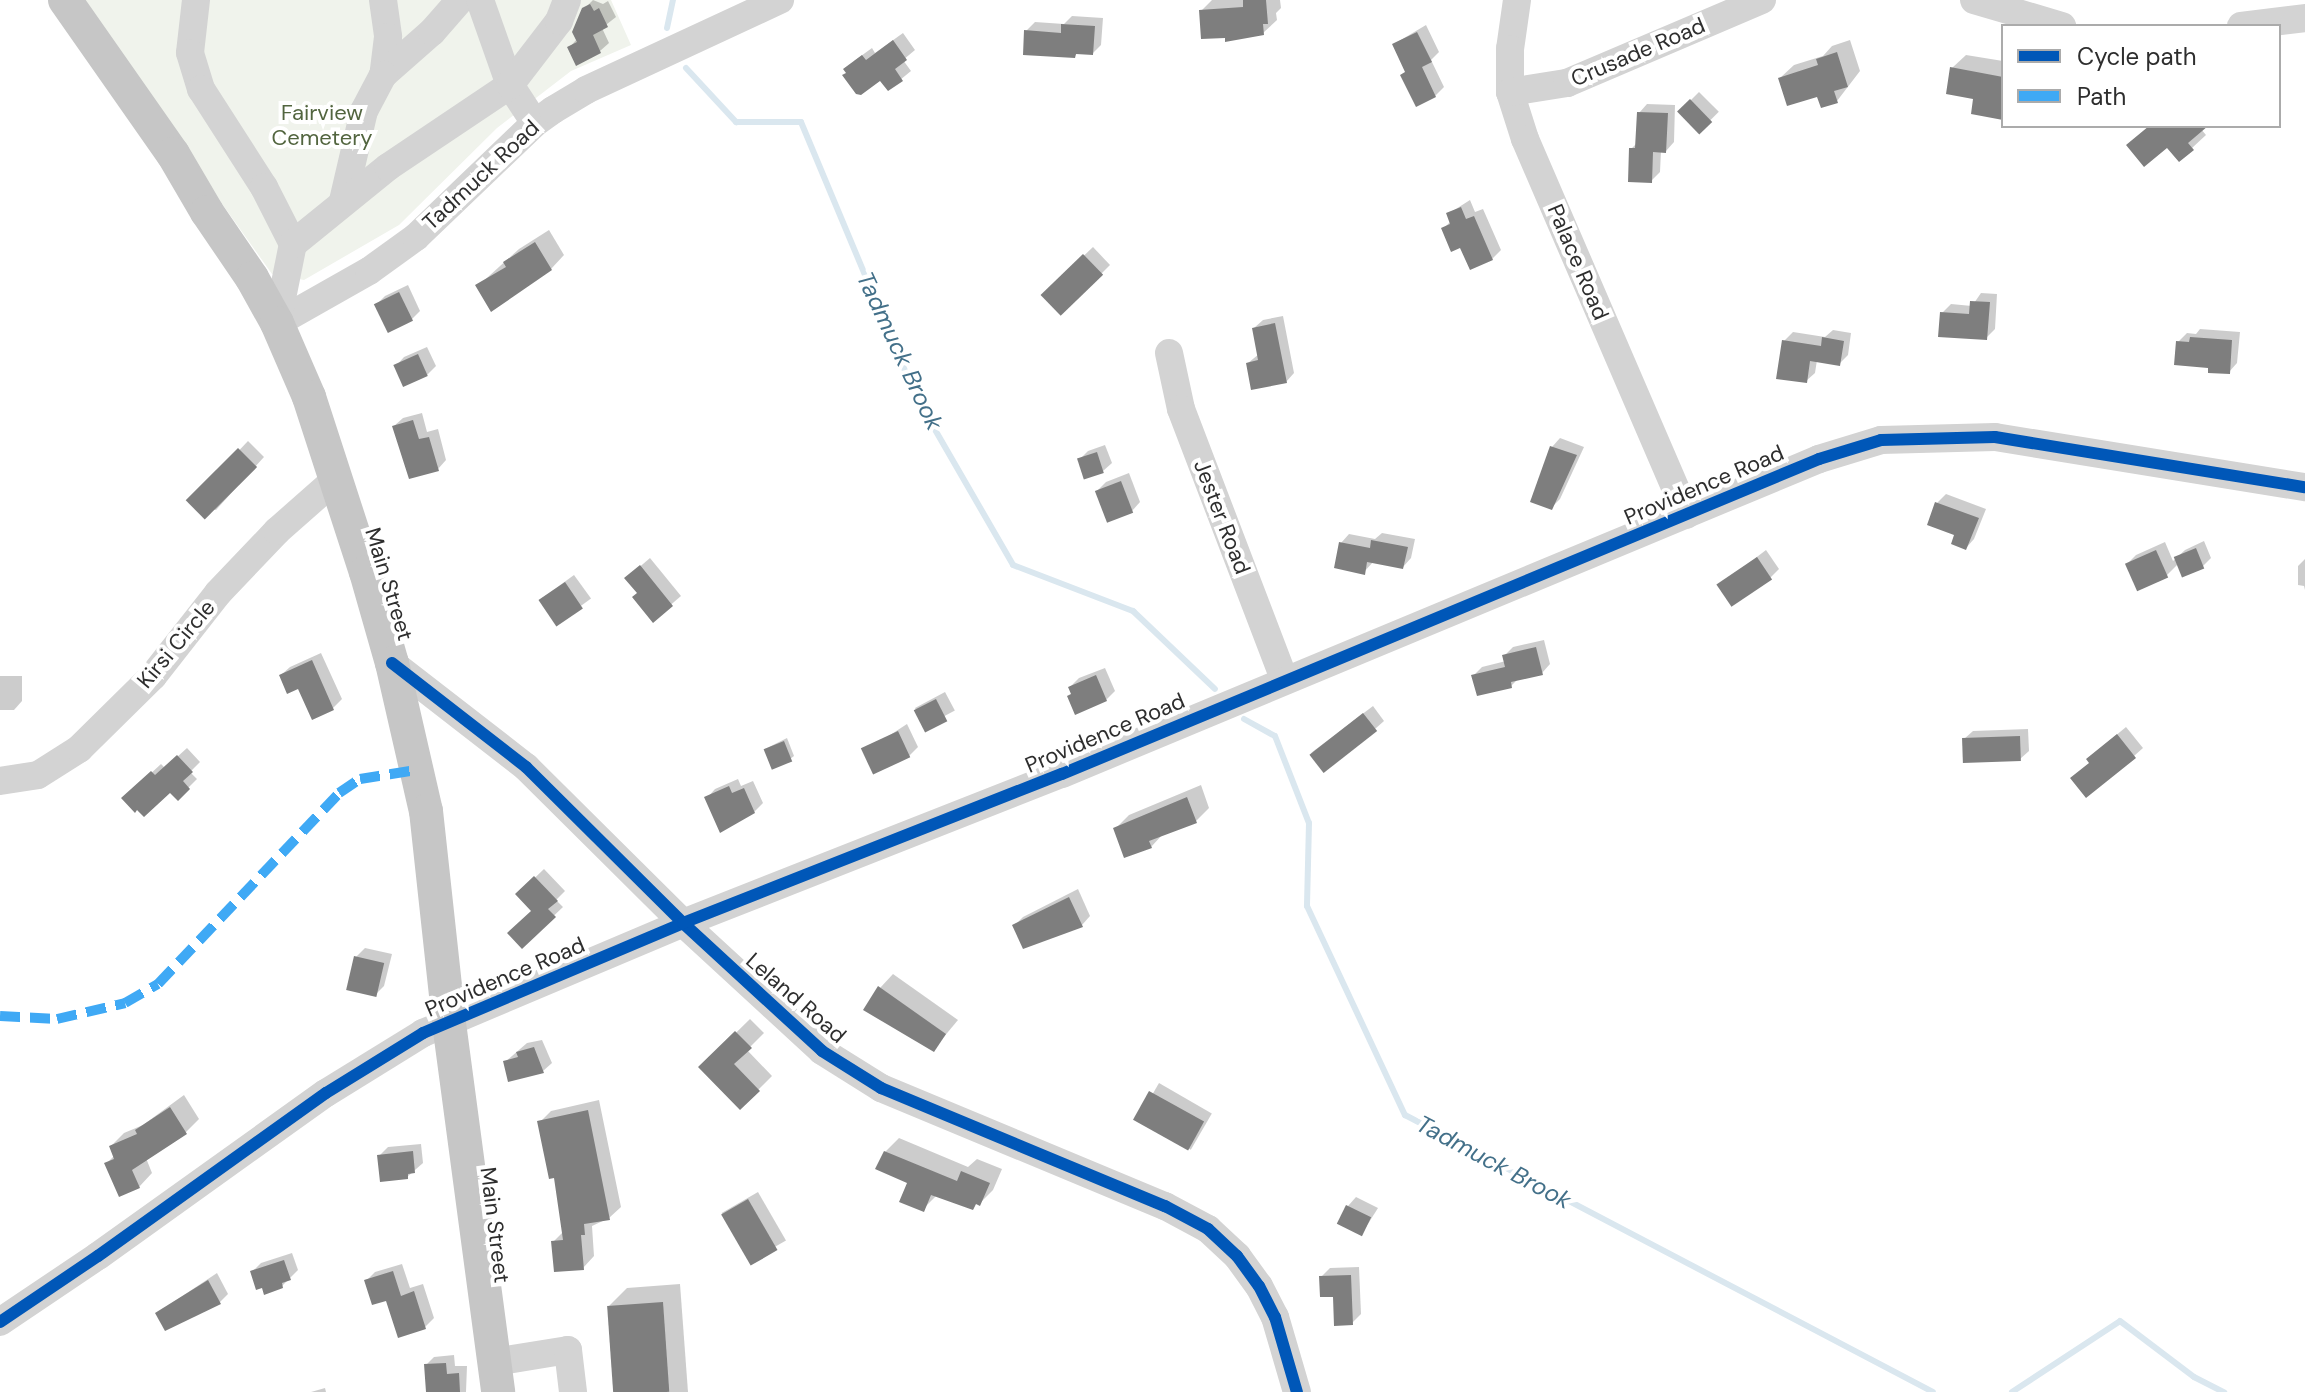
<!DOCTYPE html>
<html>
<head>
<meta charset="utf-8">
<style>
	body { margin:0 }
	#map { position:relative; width:2305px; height:1392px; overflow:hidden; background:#fff; font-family:"DM Sans",sans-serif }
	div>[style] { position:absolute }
	.green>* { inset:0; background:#f0f3ec }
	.shadow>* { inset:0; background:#0003; transform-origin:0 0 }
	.stream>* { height:6px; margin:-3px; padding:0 3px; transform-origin:3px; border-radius:3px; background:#dae7ef }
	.building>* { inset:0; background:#7e7e7e; transform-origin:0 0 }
	.minor>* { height:28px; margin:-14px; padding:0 14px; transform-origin:14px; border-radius:14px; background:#d3d3d3 }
	.major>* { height:34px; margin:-17px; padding:0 17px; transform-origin:17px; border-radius:17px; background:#c6c6c6 }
	.quiet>* { height:10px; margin-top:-5px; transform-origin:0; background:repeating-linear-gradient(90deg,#3fa9f5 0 20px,transparent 0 30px) }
	.cycleway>* { height:12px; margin:-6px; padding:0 6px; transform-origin:6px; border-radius:6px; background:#0057b8 }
	span { translate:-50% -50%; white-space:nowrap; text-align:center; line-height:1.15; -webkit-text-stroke:8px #fff; paint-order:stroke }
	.street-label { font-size:22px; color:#2e2e2e }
	.park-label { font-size:22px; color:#52653f }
	.water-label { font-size:24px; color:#437089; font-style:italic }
	.legend { position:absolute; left:2001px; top:24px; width:280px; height:104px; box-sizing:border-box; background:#fff; border:2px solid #ababab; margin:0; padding:10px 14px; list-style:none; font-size:24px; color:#2e2e2e }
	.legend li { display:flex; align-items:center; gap:16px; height:40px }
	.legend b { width:40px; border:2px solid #ababab }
</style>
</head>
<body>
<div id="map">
	<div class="green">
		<div style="clip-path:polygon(77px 0,611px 0,631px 45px,571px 71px,497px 128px,399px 225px,304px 280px,272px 274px)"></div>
	</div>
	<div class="shadow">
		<div style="clip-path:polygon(593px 0,603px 4px,608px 1px,616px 17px,602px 28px,609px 43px,600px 51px,569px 48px,577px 39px,584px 9px)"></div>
		<div style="clip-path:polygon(1212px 0,1280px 0,1281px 8px,1276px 13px,1277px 20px,1263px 33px,1245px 38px,1203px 37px,1201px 11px)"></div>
		<div style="clip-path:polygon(1072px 16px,1103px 18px,1101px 45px,1093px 53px,1079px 52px,1074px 56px,1026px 31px,1035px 22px,1064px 24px)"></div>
		<div style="clip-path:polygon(1426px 25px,1439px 52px,1431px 60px,1444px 87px,1435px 96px,1407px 71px,1394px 44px)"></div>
		<div style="clip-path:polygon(903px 33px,915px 50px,903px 60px,911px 71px,889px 89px,881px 78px,854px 61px,872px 48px,875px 53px)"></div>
		<div style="clip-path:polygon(1850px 40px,1860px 71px,1837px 101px,1780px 78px,1794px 65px,1823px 56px,1832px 46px)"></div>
		<div style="clip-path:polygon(1966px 55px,2003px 61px,2003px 118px,1976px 98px,1952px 68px)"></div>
		<div style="left:1699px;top:92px;width:28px;height:28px;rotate:45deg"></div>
		<div style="clip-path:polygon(1647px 104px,1675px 105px,1674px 142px,1666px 151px,1661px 151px,1660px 172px,1651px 181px,1631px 149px,1638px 142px,1639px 113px)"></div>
		<div style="clip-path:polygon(2149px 126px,2205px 126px,2201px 129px,2206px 135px,2192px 148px)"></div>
		<div style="clip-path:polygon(1470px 200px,1475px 212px,1483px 209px,1501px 250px,1492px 259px,1461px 246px,1443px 229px,1451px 221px,1448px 214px)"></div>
		<div style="clip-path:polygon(549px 230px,564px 255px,551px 269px,478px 286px,519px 249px)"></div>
		<div style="clip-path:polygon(1093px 247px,1110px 265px,1101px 274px,1074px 265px)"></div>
		<div style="clip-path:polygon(408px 285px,420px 311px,412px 319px,376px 305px,385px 296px)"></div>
		<div style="clip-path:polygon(1981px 293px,1997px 294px,1995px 329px,1986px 338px,1942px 313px,1951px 304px,1972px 306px)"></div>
		<div style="clip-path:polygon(1283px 316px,1294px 373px,1286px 382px,1248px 363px,1259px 354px,1254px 328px,1263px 320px)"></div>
		<div style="clip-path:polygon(2200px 329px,2240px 332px,2237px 363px,2229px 372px,2210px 366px,2178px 342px,2187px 333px,2196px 334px)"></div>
		<div style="clip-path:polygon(1833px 330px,1851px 333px,1848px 355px,1839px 364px,1817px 360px,1815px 373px,1806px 381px,1784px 341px,1793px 332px,1825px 337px)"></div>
		<div style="clip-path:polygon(427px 347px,436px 366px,427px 375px,396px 366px,404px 357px)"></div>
		<div style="clip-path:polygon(422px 413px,427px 432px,438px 429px,446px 460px,438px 469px,394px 426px,403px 418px)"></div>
		<div style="clip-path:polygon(1560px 438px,1584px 447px,1560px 499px,1551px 508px,1552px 447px)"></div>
		<div style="clip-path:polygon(248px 441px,264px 457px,216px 510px,190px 502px)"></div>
		<div style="clip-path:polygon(1105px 445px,1112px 463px,1103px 471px,1079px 460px,1088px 451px)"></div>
		<div style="clip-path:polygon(1129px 473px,1140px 502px,1132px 511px,1097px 491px,1106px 482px)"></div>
		<div style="clip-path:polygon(1946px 494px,1986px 509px,1974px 539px,1966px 548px,1937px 503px)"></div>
		<div style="clip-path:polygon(1382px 533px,1415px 539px,1411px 558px,1403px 567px,1374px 561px,1364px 572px,1341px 543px,1349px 534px,1375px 539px)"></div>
		<div style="clip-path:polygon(2204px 541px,2211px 558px,2203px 566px,2178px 564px,2167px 575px,2127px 564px,2136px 555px,2165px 542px,2173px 561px,2185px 550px)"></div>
		<div style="clip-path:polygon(1766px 550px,1779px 569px,1771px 577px,1720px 585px)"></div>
		<div style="clip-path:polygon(650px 558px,681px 596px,653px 620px,639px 593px,636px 570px)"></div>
		<div style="clip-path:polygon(2305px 559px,2305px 590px,2304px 586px,2298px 585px,2298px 566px)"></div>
		<div style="left:574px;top:575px;width:29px;height:42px;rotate:54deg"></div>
		<div style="clip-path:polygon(1544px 640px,1550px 664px,1542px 673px,1519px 678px,1511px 686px,1473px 676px,1482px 667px,1506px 661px,1504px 656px,1513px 647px)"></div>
		<div style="clip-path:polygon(321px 653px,342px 699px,333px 708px,313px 717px,299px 686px,281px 675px,290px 667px)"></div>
		<div style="clip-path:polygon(1105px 668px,1115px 691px,1106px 700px,1073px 693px,1070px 687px,1079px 678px)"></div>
		<div style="clip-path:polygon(0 676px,22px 676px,22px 701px,14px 710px,0 710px)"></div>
		<div style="left:945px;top:692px;width:21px;height:34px;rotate:62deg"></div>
		<div style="clip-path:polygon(1373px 706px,1384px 721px,1375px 729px,1311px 753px)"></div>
		<div style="clip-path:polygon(907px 724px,918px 747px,909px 756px,864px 752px)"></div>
		<div style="clip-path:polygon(2126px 727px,2143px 748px,2134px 756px,2091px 762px,2097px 751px)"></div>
		<div style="clip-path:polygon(2028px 729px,2029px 751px,2020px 759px,1964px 739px,1973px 731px)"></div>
		<div style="clip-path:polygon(787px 738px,794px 756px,790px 759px,765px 749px)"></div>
		<div style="clip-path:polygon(187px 748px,200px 762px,190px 772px,197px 779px,178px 798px,170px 790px,124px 798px,161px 764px,165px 768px)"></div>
		<div style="clip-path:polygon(738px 779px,741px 786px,753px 781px,763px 803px,754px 812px,707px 798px,715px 789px)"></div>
		<div style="clip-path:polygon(1201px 785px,1209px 808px,1196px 821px,1164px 833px,1151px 847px,1115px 829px,1129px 815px)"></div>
		<div style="clip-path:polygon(544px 869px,565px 891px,556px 900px,563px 907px,522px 946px,533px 910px,518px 894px)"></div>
		<div style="clip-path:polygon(1078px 889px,1090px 916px,1082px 925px,1014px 926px,1023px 917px)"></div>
		<div style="clip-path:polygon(365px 948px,392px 954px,384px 986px,375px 995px,356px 957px)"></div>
		<div style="clip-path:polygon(893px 974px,958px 1020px,933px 1050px,880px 988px)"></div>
		<div style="clip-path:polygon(750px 1019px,764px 1033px,747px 1050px,772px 1076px,740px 1108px,701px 1067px)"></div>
		<div style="clip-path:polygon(542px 1040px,552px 1063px,543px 1071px,510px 1080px,505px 1062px,527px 1043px)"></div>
		<div style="left:1159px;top:1083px;width:61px;height:42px;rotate:30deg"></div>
		<div style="clip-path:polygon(184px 1095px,199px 1119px,186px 1132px,146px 1158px,152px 1173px,139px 1187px,107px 1163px,115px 1155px,111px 1146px,124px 1133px,143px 1125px)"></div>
		<div style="clip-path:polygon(599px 1100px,621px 1207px,609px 1218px,592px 1226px,594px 1256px,583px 1268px,553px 1242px,564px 1231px,555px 1175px,540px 1122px,551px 1111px)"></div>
		<div style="clip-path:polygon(899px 1138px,968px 1167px,977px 1159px,1002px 1169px,993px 1190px,979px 1204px,937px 1195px,923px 1209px,910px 1182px,885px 1152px)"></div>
		<div style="clip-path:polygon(421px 1144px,423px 1163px,407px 1177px,379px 1156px,388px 1147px)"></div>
		<div style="left:758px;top:1192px;width:56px;height:42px;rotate:60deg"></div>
		<div style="clip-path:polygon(1356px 1197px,1378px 1208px,1361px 1235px,1348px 1206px)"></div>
		<div style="clip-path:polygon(292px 1253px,298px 1270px,282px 1286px,252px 1272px,261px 1263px)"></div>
		<div style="clip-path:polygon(402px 1264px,410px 1288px,423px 1284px,434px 1318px,425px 1327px,366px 1281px,375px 1272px)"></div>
		<div style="clip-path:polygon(1359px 1267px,1361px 1314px,1352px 1323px,1321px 1277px,1330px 1268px)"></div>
		<div style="clip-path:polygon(217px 1273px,228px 1294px,220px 1302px,157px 1313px)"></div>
		<div style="clip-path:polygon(680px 1284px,688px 1392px,615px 1392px,609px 1306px,627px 1288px)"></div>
		<div style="clip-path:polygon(454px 1355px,455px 1366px,467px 1366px,466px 1392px,428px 1392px,426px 1365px,434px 1357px)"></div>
		<div style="clip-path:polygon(325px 1388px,326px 1392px,311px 1392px)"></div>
	</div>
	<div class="stream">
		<div style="left:667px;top:28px;width:29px;rotate:-78deg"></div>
		<div style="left:686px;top:68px;width:74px;rotate:47.2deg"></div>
		<div style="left:736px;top:122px;width:65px"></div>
		<div style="left:801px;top:122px;width:296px;rotate:67.3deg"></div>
		<div style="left:915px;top:395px;width:196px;rotate:60deg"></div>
		<div style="left:1013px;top:565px;width:129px;rotate:21deg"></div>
		<div style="left:1133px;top:611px;width:113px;rotate:43.6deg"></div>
		<div style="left:1244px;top:719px;width:35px;rotate:29deg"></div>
		<div style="left:1275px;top:736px;width:93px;rotate:68.7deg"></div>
		<div style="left:1309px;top:823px;width:83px;rotate:91.4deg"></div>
		<div style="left:1307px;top:906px;width:231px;rotate:64.9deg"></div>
		<div style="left:1405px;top:1115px;width:596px;rotate:27.68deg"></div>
		<div style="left:2012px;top:1392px;width:129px;rotate:-33.3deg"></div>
		<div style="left:2120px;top:1321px;width:93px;rotate:37.1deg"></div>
		<div style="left:2194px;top:1377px;width:34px;rotate:27deg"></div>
	</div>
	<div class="building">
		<div style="clip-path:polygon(1243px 0,1266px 0,1268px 24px,1263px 24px,1264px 35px,1225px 42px,1225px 38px,1201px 39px,1199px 10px,1243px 7px)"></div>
		<div style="clip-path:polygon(590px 4px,594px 11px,599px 8px,608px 27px,593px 35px,601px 53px,576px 66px,567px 47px,577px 42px,572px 32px,582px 8px)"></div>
		<div style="clip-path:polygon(1061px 24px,1095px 26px,1093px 55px,1076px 54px,1075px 58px,1023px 55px,1024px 30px,1061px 33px)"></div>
		<div style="clip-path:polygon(1417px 32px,1432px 62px,1422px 67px,1436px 97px,1416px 107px,1400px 75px,1405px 72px,1392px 44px)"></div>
		<div style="clip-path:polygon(893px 40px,907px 60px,895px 69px,903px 81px,888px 91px,880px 81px,861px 95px,856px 94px,842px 75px,846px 73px,843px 69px,862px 55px,866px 60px)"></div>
		<div style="clip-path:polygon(1837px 52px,1848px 87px,1834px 91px,1838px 103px,1821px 108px,1817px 97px,1787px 106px,1778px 78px,1818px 65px,1816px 59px)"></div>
		<div style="clip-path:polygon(1950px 67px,2003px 77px,2003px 120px,1971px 114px,1973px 99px,1946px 94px)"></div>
		<div style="left:1690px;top:99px;width:32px;height:18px;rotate:46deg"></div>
		<div style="clip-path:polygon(1637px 112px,1668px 113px,1666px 153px,1653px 152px,1652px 183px,1628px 182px,1629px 148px,1635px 148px)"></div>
		<div style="clip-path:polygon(2149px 126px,2208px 126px,2188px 143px,2194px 150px,2179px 162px,2167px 148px,2144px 167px,2126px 145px)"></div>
		<div style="clip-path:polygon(1461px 207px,1466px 219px,1474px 216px,1493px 260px,1470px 270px,1460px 248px,1451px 252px,1441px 228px,1450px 224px,1446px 213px)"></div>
		<div style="clip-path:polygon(535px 242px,552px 270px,491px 312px,475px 285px,506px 267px,503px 262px)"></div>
		<div style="left:1083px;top:254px;width:29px;height:59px;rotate:46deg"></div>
		<div style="left:399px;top:292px;width:32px;height:28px;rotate:64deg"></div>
		<div style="clip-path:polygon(1970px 301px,1990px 302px,1987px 340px,1938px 337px,1940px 312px,1969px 314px)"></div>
		<div style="clip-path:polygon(1275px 323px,1287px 383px,1251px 390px,1246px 363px,1258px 360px,1252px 328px)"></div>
		<div style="clip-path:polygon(1822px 337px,1844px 341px,1840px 366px,1810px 361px,1807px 383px,1776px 379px,1782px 340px,1821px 346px)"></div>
		<div style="clip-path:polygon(2190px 337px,2232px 340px,2230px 374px,2208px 373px,2208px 368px,2174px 365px,2176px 341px,2189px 342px)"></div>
		<div style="left:418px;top:354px;width:24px;height:27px;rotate:66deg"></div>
		<div style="clip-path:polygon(413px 420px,419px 439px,429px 437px,439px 471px,409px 479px,392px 426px)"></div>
		<div style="clip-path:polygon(1550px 446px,1577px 455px,1552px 510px,1530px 502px)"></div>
		<div style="left:238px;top:448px;width:27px;height:74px;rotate:45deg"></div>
		<div style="left:1097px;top:452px;width:22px;height:21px;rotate:72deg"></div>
		<div style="left:1121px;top:481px;width:34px;height:28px;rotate:69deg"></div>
		<div style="clip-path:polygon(1935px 502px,1979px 518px,1966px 550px,1951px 544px,1954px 535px,1927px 525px)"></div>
		<div style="clip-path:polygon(1371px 540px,1408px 547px,1403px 569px,1367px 562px,1365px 575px,1334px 568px,1339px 542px,1370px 548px)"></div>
		<div style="left:2196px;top:548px;width:22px;height:24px;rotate:68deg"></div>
		<div style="left:2156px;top:550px;width:30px;height:34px;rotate:66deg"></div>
		<div style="left:1757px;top:557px;width:27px;height:49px;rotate:56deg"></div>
		<div style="clip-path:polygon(640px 565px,673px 606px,653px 623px,632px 597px,637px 593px,624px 578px)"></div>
		<div style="left:565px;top:582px;width:32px;height:32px;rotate:56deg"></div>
		<div style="clip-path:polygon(1536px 647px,1543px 675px,1511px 682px,1512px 688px,1477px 696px,1471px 675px,1505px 667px,1502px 655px)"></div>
		<div style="clip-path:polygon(312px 660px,334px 710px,312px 720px,298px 689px,287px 694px,279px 675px)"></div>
		<div style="clip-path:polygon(1096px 675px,1107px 701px,1075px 715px,1067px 696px,1071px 694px,1068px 687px)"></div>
		<div style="left:936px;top:699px;width:25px;height:25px;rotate:63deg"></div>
		<div style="left:1363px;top:713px;width:23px;height:68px;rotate:52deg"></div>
		<div style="left:898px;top:731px;width:29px;height:41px;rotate:65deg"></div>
		<div style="clip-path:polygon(2117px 734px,2136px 758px,2086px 798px,2070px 778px,2089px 763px,2086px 759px)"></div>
		<div style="left:2020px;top:736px;width:25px;height:58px;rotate:88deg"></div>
		<div style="left:784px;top:741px;width:22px;height:22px;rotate:68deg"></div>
		<div style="clip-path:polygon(177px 755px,193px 772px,183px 781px,190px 789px,178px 801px,170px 793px,144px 817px,137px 810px,135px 813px,121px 798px,151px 771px,155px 775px)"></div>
		<div style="clip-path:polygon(729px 786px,732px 793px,744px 788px,755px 813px,720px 833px,704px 797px)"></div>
		<div style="clip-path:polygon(1187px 797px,1197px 823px,1149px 841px,1152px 848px,1124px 858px,1113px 828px)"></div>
		<div style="clip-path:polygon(534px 876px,558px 901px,548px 909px,556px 917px,522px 949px,507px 933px,531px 911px,515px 894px)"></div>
		<div style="clip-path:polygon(1069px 897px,1083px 927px,1023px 949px,1012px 925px)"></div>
		<div style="left:354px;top:956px;width:31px;height:35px;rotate:13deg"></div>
		<div style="clip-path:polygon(878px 986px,946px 1034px,934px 1052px,863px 1010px)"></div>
		<div style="clip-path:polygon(735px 1031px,752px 1048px,734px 1064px,760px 1091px,740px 1110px,698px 1067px)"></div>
		<div style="clip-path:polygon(534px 1047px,544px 1073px,508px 1082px,503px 1061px,518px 1057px,516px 1052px)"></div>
		<div style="left:1149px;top:1091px;width:63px;height:33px;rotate:29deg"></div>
		<div style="clip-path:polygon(170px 1107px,187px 1134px,132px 1170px,140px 1188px,119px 1197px,104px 1163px,114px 1159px,109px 1146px,137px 1134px,135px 1130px)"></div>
		<div style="clip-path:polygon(588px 1110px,610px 1220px,584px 1224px,585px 1235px,581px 1235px,584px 1270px,554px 1272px,551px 1241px,563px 1240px,554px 1178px,549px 1179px,537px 1121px)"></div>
		<div style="clip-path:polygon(413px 1151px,415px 1173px,408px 1174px,408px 1179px,380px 1182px,377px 1155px)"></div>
		<div style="clip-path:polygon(884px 1151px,957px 1181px,961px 1171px,990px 1183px,980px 1206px,976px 1204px,973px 1210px,931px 1195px,924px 1212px,899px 1202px,907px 1183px,875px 1169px)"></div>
		<div style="left:748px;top:1199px;width:59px;height:31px;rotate:60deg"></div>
		<div style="left:1346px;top:1205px;width:28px;height:21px;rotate:26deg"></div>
		<div style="clip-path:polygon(284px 1260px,291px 1280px,282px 1283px,283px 1288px,264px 1295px,262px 1288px,256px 1290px,250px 1271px)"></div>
		<div style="clip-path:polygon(393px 1271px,401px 1296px,414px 1291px,426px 1329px,398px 1338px,386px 1301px,372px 1305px,364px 1280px)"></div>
		<div style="clip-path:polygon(1351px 1275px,1353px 1325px,1334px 1326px,1333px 1297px,1320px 1297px,1319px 1276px)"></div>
		<div style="clip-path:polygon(208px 1280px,221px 1304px,165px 1331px,155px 1313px)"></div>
		<div style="left:663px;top:1302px;width:90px;height:56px;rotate:86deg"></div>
		<div style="clip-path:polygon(446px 1363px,447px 1374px,459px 1373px,460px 1392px,426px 1392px,424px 1364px)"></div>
	</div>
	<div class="minor">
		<div style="left:196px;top:0;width:53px;rotate:96.5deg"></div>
		<div style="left:190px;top:53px;width:38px;rotate:73deg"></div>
		<div style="left:201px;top:89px;width:117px;rotate:57.3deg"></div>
		<div style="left:264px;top:187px;width:64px;rotate:63deg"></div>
		<div style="left:383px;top:0;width:37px;rotate:82deg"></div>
		<div style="left:388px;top:37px;width:38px;rotate:97deg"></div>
		<div style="left:383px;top:75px;width:65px;rotate:-41.3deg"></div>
		<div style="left:432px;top:32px;width:43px;rotate:-48.8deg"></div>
		<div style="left:480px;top:0;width:90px;rotate:70.6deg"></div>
		<div style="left:510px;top:85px;width:45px;rotate:56.7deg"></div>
		<div style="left:1517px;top:0;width:49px;rotate:98.1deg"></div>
		<div style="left:1510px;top:49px;width:43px;rotate:90deg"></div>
		<div style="left:1510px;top:92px;width:49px;rotate:72.3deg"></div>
		<div style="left:1525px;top:139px;width:409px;rotate:66.7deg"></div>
		<div style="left:1974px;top:0;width:92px;rotate:16.5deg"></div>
		<div style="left:2241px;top:26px;width:64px;rotate:-7.1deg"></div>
		<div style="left:1510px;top:92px;width:58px;rotate:-9deg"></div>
		<div style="left:1567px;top:83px;width:212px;rotate:-23.1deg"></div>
		<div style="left:343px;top:201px;width:92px;rotate:-76.9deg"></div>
		<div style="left:364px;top:111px;width:41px;rotate:-62.2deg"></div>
		<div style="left:277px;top:323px;width:106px;rotate:-29.5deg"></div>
		<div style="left:369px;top:271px;width:58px;rotate:-35.9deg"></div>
		<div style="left:416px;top:237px;width:165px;rotate:-43.8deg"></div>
		<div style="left:535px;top:123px;width:22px;rotate:-36deg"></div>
		<div style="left:553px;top:110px;width:39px;rotate:-31deg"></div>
		<div style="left:586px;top:90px;width:214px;rotate:-24.9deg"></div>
		<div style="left:277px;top:323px;width:81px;rotate:-78.6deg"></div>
		<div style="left:293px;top:244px;width:122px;rotate:-39deg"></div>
		<div style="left:388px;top:167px;width:147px;rotate:-33.9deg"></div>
		<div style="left:510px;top:85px;width:81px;rotate:-52.6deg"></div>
		<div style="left:559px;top:21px;width:22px;rotate:-69deg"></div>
		<div style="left:1169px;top:353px;width:57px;rotate:77.9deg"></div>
		<div style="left:1181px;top:409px;width:289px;rotate:69.1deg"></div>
		<div style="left:392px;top:663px;width:170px;rotate:37.8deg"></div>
		<div style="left:526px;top:767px;width:221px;rotate:44.8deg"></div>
		<div style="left:683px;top:923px;width:189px;rotate:42.6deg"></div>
		<div style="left:822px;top:1051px;width:70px;rotate:32.1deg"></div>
		<div style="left:881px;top:1088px;width:308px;rotate:22.6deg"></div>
		<div style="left:1165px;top:1206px;width:49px;rotate:28.1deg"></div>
		<div style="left:1208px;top:1229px;width:40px;rotate:43deg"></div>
		<div style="left:1237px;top:1256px;width:37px;rotate:54deg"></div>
		<div style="left:1259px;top:1286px;width:35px;rotate:63deg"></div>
		<div style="left:1275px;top:1317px;width:78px;rotate:73.7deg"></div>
		<div style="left:0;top:781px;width:38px;rotate:-9deg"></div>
		<div style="left:38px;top:775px;width:49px;rotate:-32.4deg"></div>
		<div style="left:79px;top:749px;width:104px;rotate:-44.6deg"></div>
		<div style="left:153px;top:676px;width:105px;rotate:-51.9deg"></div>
		<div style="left:218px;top:593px;width:86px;rotate:-46.4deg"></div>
		<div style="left:277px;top:531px;width:79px;rotate:-41.4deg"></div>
		<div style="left:0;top:1322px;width:118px;rotate:-34deg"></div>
		<div style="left:98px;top:1256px;width:280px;rotate:-35.6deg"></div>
		<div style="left:326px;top:1093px;width:114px;rotate:-31.7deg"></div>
		<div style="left:423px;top:1033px;width:282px;rotate:-22.9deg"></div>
		<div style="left:683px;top:923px;width:407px;rotate:-21.5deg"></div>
		<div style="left:1062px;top:774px;width:820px;rotate:-22.59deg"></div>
		<div style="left:1819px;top:459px;width:65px;rotate:-17deg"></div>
		<div style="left:1881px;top:440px;width:114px;rotate:-1.5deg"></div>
		<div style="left:1995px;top:437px;width:314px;rotate:9.2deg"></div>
		<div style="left:494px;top:1362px;width:75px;rotate:-9.2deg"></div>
		<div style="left:568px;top:1350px;width:42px;rotate:83.2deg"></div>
	</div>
	<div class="major">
		<div style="left:65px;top:0;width:188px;rotate:55deg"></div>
		<div style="left:173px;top:154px;width:67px;rotate:59.6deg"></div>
		<div style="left:207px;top:212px;width:80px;rotate:55.7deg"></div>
		<div style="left:252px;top:278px;width:51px;rotate:60.9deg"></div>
		<div style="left:277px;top:323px;width:81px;rotate:66.6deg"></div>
		<div style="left:309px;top:397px;width:184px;rotate:72deg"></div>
		<div style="left:366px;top:572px;width:95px;rotate:74.1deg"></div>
		<div style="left:392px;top:663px;width:152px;rotate:77.1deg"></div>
		<div style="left:426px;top:811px;width:213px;rotate:83.8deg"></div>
		<div style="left:449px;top:1023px;width:372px;rotate:82.4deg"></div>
	</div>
	<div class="quiet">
		<div style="left:0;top:1016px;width:57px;rotate:3deg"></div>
		<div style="left:57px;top:1019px;width:70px;rotate:-13.2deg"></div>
		<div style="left:125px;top:1003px;width:38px;rotate:-30deg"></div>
		<div style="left:158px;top:984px;width:263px;rotate:-46.5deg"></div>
		<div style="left:339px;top:793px;width:25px;rotate:-34deg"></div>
		<div style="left:360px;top:779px;width:57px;rotate:-9.1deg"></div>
	</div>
	<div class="cycleway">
		<div style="left:392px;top:663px;width:170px;rotate:37.8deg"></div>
		<div style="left:526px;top:767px;width:221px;rotate:44.8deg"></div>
		<div style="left:683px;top:923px;width:189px;rotate:42.6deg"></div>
		<div style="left:822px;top:1051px;width:70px;rotate:32.1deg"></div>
		<div style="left:881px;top:1088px;width:308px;rotate:22.6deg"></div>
		<div style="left:1165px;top:1206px;width:49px;rotate:28.1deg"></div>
		<div style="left:1208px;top:1229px;width:40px;rotate:43deg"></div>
		<div style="left:1237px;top:1256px;width:37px;rotate:54deg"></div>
		<div style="left:1259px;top:1286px;width:35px;rotate:63deg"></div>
		<div style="left:1275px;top:1317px;width:78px;rotate:73.7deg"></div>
		<div style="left:0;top:1322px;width:118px;rotate:-34deg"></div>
		<div style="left:98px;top:1256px;width:280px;rotate:-35.6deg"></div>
		<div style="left:326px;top:1093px;width:114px;rotate:-31.7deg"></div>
		<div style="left:423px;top:1033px;width:282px;rotate:-22.9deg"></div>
		<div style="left:683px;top:923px;width:407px;rotate:-21.5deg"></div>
		<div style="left:1062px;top:774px;width:820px;rotate:-22.59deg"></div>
		<div style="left:1819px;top:459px;width:65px;rotate:-17deg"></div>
		<div style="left:1881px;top:440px;width:114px;rotate:-1.5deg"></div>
		<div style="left:1995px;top:437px;width:314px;rotate:9.2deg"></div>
	</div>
	<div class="street-label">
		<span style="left:1638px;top:52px;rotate:-23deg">Crusade Road</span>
		<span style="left:481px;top:175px;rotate:-43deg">Tadmuck Road</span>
		<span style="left:1578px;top:262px;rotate:67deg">Palace Road</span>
		<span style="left:1704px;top:485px;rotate:-23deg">Providence Road</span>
		<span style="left:1222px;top:517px;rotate:69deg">Jester Road</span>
		<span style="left:389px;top:584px;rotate:73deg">Main Street</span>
		<span style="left:176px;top:644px;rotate:-50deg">Kirsi Circle</span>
		<span style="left:1105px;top:733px;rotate:-23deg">Providence Road</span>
		<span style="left:505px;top:977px;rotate:-23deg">Providence Road</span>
		<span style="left:796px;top:998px;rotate:41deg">Leland Road</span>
		<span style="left:495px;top:1225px;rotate:83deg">Main Street</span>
	</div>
	<div class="park-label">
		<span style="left:322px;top:125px">Fairview<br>Cemetery</span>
	</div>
	<div class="water-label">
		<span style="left:900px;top:351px;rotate:65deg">Tadmuck Brook</span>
		<span style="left:1494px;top:1162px;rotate:28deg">Tadmuck Brook</span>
	</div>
	<ul class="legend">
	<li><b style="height:10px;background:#0057b8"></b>Cycle path</li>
	<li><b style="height:10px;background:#3fa9f5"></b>Path</li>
	</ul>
</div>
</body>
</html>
